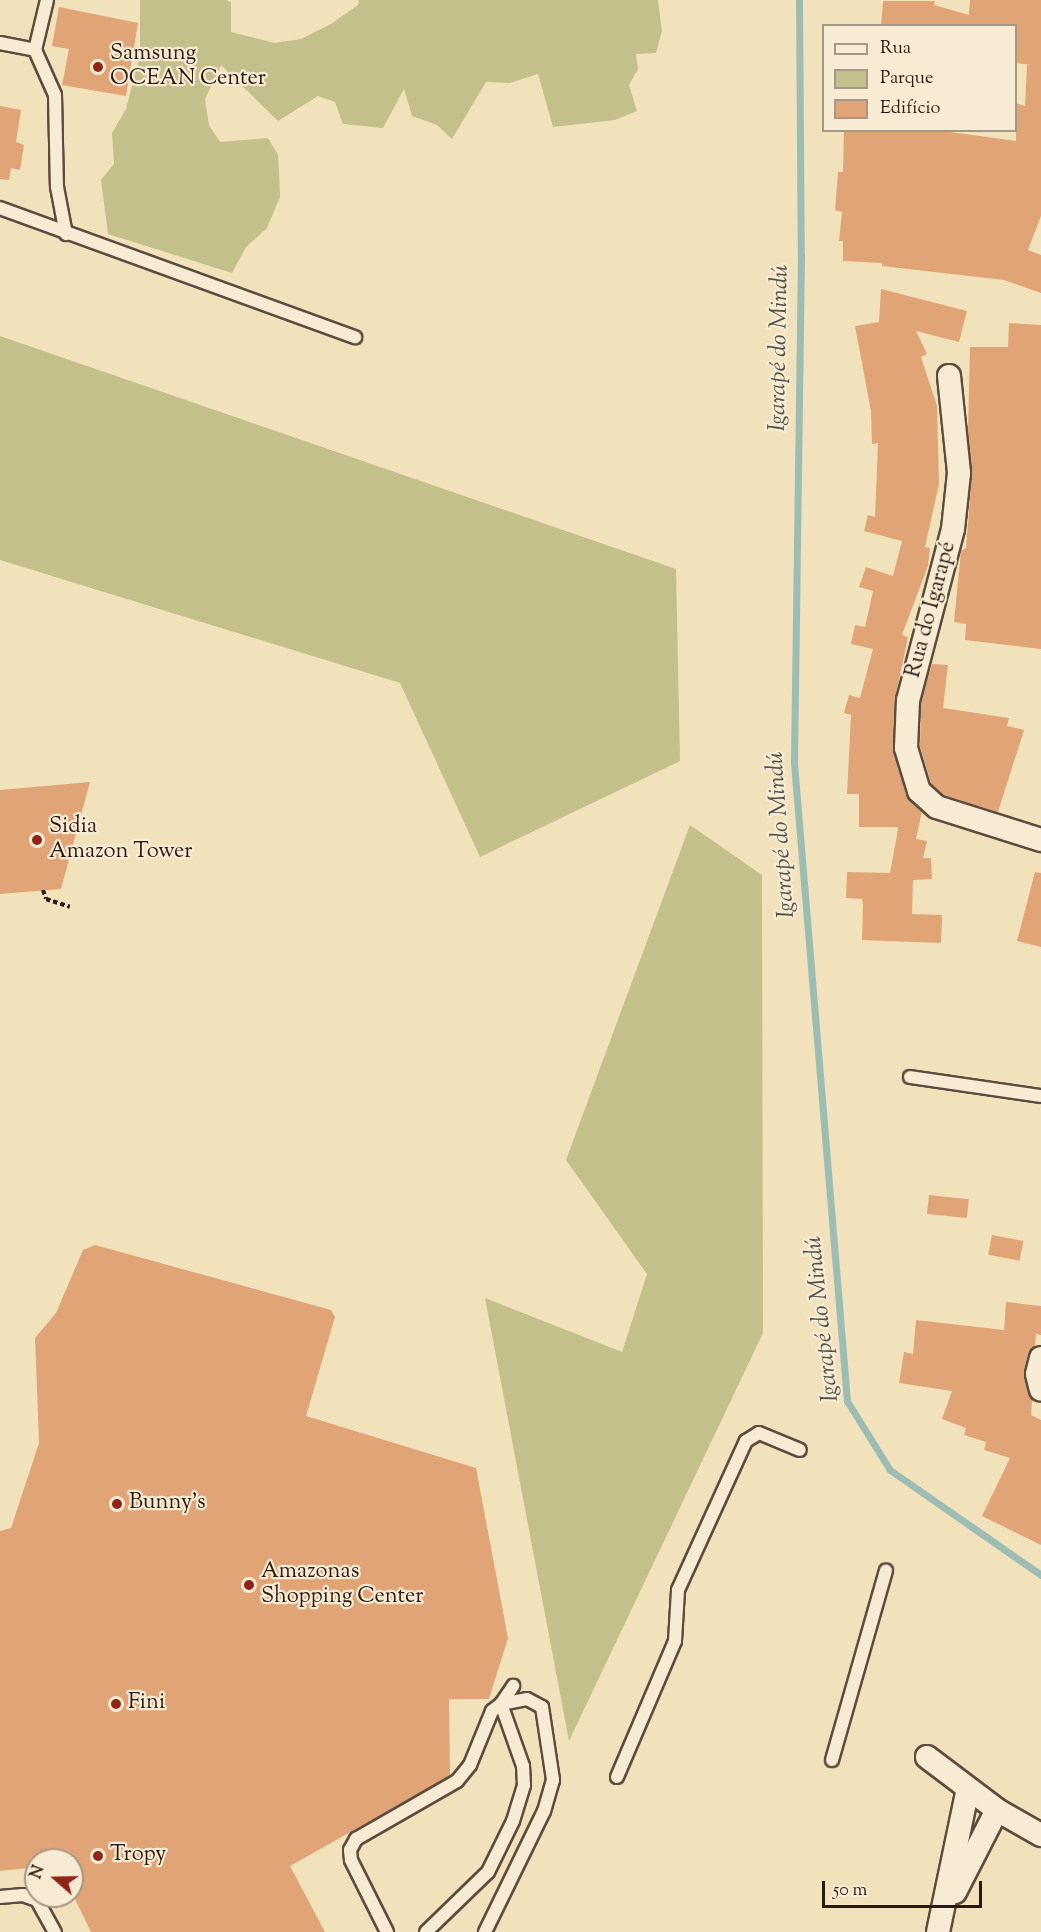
<!DOCTYPE html>
<html>
<head>
<meta charset="utf-8">
<style>
	body { margin:0 }
	#map { position:relative; width:1041px; height:1932px; overflow:hidden; background:#f2e2bb; font-family:"Sorts Mill Goudy",serif }
	div>[style] { position:absolute }
	.green>* { inset:0; background:#c3c08b }
	.stream>* { height:7px; margin:-3.5px; padding:0 3.5px; transform-origin:3.5px; border-radius:3.5px; background:#9bbdb3 }
	.building>* { inset:0; background:#e1a477; transform-origin:0 0 }
	.path>* { height:4px; margin-top:-2px; transform-origin:0; background:repeating-linear-gradient(90deg,#2a1a14 0 4.5px,transparent 0 7.5px) }
	.roads { filter:drop-shadow(2px 0 #5c4c3e) drop-shadow(-2px 0 #5c4c3e) drop-shadow(0 2px #5c4c3e) drop-shadow(0 -2px #5c4c3e) }
	.lane>* { height:12px; margin:-6px; padding:0 6px; transform-origin:6px; border-radius:6px; background:#f7ecd3 }
	.street>* { height:22px; margin:-11px; padding:0 11px; transform-origin:11px; border-radius:11px; background:#f7ecd3 }
	.dots>* { width:16px; height:16px; translate:-50% -50%; box-sizing:border-box; border:3px solid #f7ecd3; border-radius:50% }
	span { translate:-50% -50%; white-space:nowrap; text-align:center; line-height:1.15; -webkit-text-stroke:4.5px #f7ecd3; paint-order:stroke }
	.poi-label { font-size:22px; color:#2a1a14 }
	.left { translate:0 -50%; text-align:left }
	.street-label { font-size:22px; color:#2a1a14 }
	.water-label { font-size:24px; color:#52534c; font-style:italic }
	.legend { position:absolute; left:822px; top:24px; width:195px; height:108px; box-sizing:border-box; background:#f7ecd3; border:2px solid #a59887; margin:0; padding:8px 10px; list-style:none; font-size:18px; color:#2a1a14 }
	.legend li { display:flex; align-items:center; gap:12px; height:30px }
	.legend b { width:30px; border:2px solid #a59887 }
	.north { position:absolute; left:24px; top:1848px; width:60px; height:60px; box-sizing:border-box; background:#f7ecd3; border:2px solid #a59887; border-radius:50%; rotate:290deg; font-size:16px; font-weight:700; line-height:24px; text-align:center; color:#2a1a14 }
	.north::after { content:''; display:block; margin:auto; width:21px; height:27px; background:#8f2418; clip-path:polygon(50% 0,100% 100%,50% 72%,0 100%) }
	.scale { position:absolute; left:822px; top:1881px; width:160px; height:27px; box-sizing:border-box; border:3px solid #2a1a14; border-top:0; padding-left:8px; font-size:18px; line-height:21px; white-space:nowrap; color:#2a1a14; -webkit-text-stroke:4px #f7ecd3; paint-order:stroke }
</style>
</head>
<body>
<div id="map">
	<div class="green">
		<div style="clip-path:polygon(140px 0,226px 0,231px 2px,231px 32px,275px 43px,301px 39px,331px 24px,358px 5px,359px 0,658px 0,662px 31px,656px 53px,636px 54px,638px 69px,629px 85px,637px 111px,615px 120px,553px 127px,538px 74px,510px 83px,486px 82px,452px 139px,437px 125px,412px 116px,404px 89px,383px 128px,343px 124px,335px 102px,318px 96px,278px 121px,221px 65px,205px 99px,209px 125px,220px 142px,268px 138px,278px 155px,279px 170px,280px 197px,267px 228px,246px 247px,232px 273px,108px 234px,101px 180px,114px 164px,112px 133px,126px 109px,140px 55px)"></div>
		<div style="clip-path:polygon(0 336px,676px 569px,680px 761px,480px 857px,400px 683px,0 560px)"></div>
		<div style="clip-path:polygon(690px 825px,762px 875px,763px 1333px,569px 1741px,485px 1298px,622px 1352px,647px 1274px,566px 1160px)"></div>
	</div>
	<div class="stream">
		<div style="left:799px;top:0;width:255px;rotate:89.6deg"></div>
		<div style="left:801px;top:255px;width:508px;rotate:90.79deg"></div>
		<div style="left:794px;top:763px;width:640px;rotate:85.25deg"></div>
		<div style="left:847px;top:1401px;width:81px;rotate:58.1deg"></div>
		<div style="left:890px;top:1470px;width:184px;rotate:34.8deg"></div>
	</div>
	<div class="building">
		<div style="clip-path:polygon(970px 0,1041px 0,1041px 216px,1028px 250px,1041px 255px,1041px 293px,1004px 280px,882px 266px,882px 263px,843px 261px,843px 241px,839px 241px,842px 212px,835px 210px,838px 172px,843px 172px,844px 130px,936px 130px,1016px 141px,1016px 103px,1025px 106px,1027px 65px,1031px 65px,1016px 63px,1016px 26px,881px 26px,883px 1px,935px 1px,934px 5px,969px 15px)"></div>
		<div style="clip-path:polygon(59px 7px,138px 23px,126px 96px,62px 85px,69px 49px,52px 46px)"></div>
		<div style="clip-path:polygon(0 106px,21px 110px,16px 142px,24px 145px,20px 170px,11px 168px,9px 180px,0 179px)"></div>
		<div style="clip-path:polygon(881px 289px,967px 311px,959px 342px,916px 331px,927px 354px,921px 357px,937px 406px,939px 484px,925px 547px,930px 548px,928px 566px,902px 635px,908px 637px,895px 699px,893px 747px,906px 795px,922px 811px,916px 839px,927px 841px,923px 858px,931px 858px,932px 879px,913px 880px,912px 914px,942px 915px,941px 943px,862px 940px,863px 904px,862px 899px,846px 898px,847px 872px,890px 873px,897px 835px,898px 827px,859px 827px,859px 794px,847px 794px,851px 715px,844px 713px,849px 695px,860px 698px,873px 649px,851px 644px,855px 625px,865px 627px,873px 591px,859px 587px,866px 567px,893px 576px,902px 541px,864px 531px,868px 515px,875px 517px,878px 443px,872px 444px,871px 411px,855px 326px,879px 322px)"></div>
		<div style="clip-path:polygon(1009px 323px,1041px 325px,1041px 649px,965px 640px,966px 624px,954px 622px,961px 551px,966px 548px,972px 474px,968px 433px,970px 347px,1008px 347px)"></div>
		<div style="clip-path:polygon(932px 664px,948px 665px,943px 708px,1009px 718px,1007px 726px,1024px 730px,998px 812px,944px 795px,931px 783px,920px 746px,921px 702px)"></div>
		<div style="clip-path:polygon(90px 782px,61px 889px,0 894px,0 790px)"></div>
		<div style="clip-path:polygon(1035px 872px,1041px 873px,1041px 947px,1017px 941px)"></div>
		<div style="left:929px;top:1195px;width:40px;height:19px;rotate:6deg"></div>
		<div style="left:992px;top:1235px;width:32px;height:20px;rotate:11deg"></div>
		<div style="clip-path:polygon(95px 1245px,331px 1310px,335px 1317px,306px 1416px,476px 1468px,508px 1638px,489px 1699px,449px 1699px,450px 1776px,290px 1866px,325px 1932px,91px 1932px,72px 1893px,72px 1860px,36px 1860px,36px 1867px,0 1871px,0 1531px,11px 1528px,39px 1443px,35px 1338px,56px 1313px,83px 1250px)"></div>
		<div style="clip-path:polygon(1006px 1302px,1041px 1306px,1041px 1335px,1036px 1334px,1035px 1346px,1028px 1354px,1024px 1371px,1032px 1400px,1031px 1415px,1041px 1420px,1041px 1545px,982px 1516px,1010px 1458px,984px 1450px,986px 1442px,964px 1435px,966px 1428px,942px 1419px,952px 1391px,899px 1383px,904px 1352px,913px 1354px,916px 1320px,1004px 1330px)"></div>
	</div>
	<div class="path">
		<div style="left:43px;top:890px;width:9px;rotate:72deg"></div>
		<div style="left:46px;top:899px;width:25px;rotate:18deg"></div>
	</div>
	<div class="roads">
		<div class="lane">
			<div style="left:47px;top:0;width:51px;rotate:103.5deg"></div>
			<div style="left:35px;top:50px;width:49px;rotate:66deg"></div>
			<div style="left:55px;top:95px;width:92px;rotate:88.8deg"></div>
			<div style="left:57px;top:187px;width:48px;rotate:79.2deg"></div>
			<div style="left:0;top:43px;width:36px;rotate:11deg"></div>
			<div style="left:0;top:208px;width:378px;rotate:20deg"></div>
			<div style="left:910px;top:1077px;width:132px;rotate:8.3deg"></div>
			<div style="left:832px;top:1760px;width:197px;rotate:-74.1deg"></div>
			<div style="left:617px;top:1777px;width:148px;rotate:-66.9deg"></div>
			<div style="left:675px;top:1641px;width:51px;rotate:-86.6deg"></div>
			<div style="left:678px;top:1590px;width:164px;rotate:-65.5deg"></div>
			<div style="left:746px;top:1441px;width:15px;rotate:-32deg"></div>
			<div style="left:759px;top:1433px;width:44px;rotate:22.5deg"></div>
			<div style="left:0;top:1897px;width:23px;rotate:-5deg"></div>
			<div style="left:23px;top:1895px;width:15px;rotate:20deg"></div>
			<div style="left:37px;top:1900px;width:37px;rotate:61deg"></div>
			<div style="left:387px;top:1932px;width:80px;rotate:-116.6deg"></div>
			<div style="left:351px;top:1860px;width:10px;rotate:-96deg"></div>
			<div style="left:350px;top:1850px;width:13px;rotate:-61deg"></div>
			<div style="left:356px;top:1839px;width:116px;rotate:-29.9deg"></div>
			<div style="left:457px;top:1781px;width:21px;rotate:-51deg"></div>
			<div style="left:470px;top:1765px;width:58px;rotate:-67.8deg"></div>
			<div style="left:492px;top:1711px;width:11px;rotate:-38deg"></div>
			<div style="left:501px;top:1704px;width:26px;rotate:-11deg"></div>
			<div style="left:527px;top:1699px;width:17px;rotate:28deg"></div>
			<div style="left:542px;top:1707px;width:74px;rotate:81.4deg"></div>
			<div style="left:553px;top:1780px;width:32px;rotate:106deg"></div>
			<div style="left:544px;top:1811px;width:135px;rotate:116deg"></div>
			<div style="left:426px;top:1932px;width:86px;rotate:-44.1deg"></div>
			<div style="left:488px;top:1872px;width:57px;rotate:-63.9deg"></div>
			<div style="left:513px;top:1821px;width:38px;rotate:-73deg"></div>
			<div style="left:524px;top:1785px;width:19px;rotate:-93deg"></div>
			<div style="left:523px;top:1766px;width:66px;rotate:-109.5deg"></div>
			<div style="left:501px;top:1704px;width:22px;rotate:-56deg"></div>
		</div>
		<div class="street">
			<div style="left:949px;top:376px;width:98px;rotate:84.1deg"></div>
			<div style="left:959px;top:473px;width:56px;rotate:96.1deg"></div>
			<div style="left:953px;top:529px;width:177px;rotate:104.7deg"></div>
			<div style="left:908px;top:700px;width:48px;rotate:92.4deg"></div>
			<div style="left:906px;top:748px;width:45px;rotate:73.2deg"></div>
			<div style="left:919px;top:791px;width:24px;rotate:42deg"></div>
			<div style="left:937px;top:807px;width:109px;rotate:17.6deg"></div>
			<div style="left:1041px;top:1358px;width:16px;rotate:104deg"></div>
			<div style="left:1037px;top:1374px;width:16px;rotate:76deg"></div>
			<div style="left:927px;top:1757px;width:88px;rotate:37.1deg"></div>
			<div style="left:997px;top:1810px;width:51px;rotate:29.6deg"></div>
			<div style="left:955px;top:1892px;width:92px;rotate:-62.9deg"></div>
			<div style="left:938px;top:1932px;width:146px;rotate:-78.2deg"></div>
		</div>
	</div>
	<div class="dots">
		<div style="left:98px;top:67px;background:#8f2418"></div>
		<div style="left:37px;top:840px;background:#8f2418"></div>
		<div style="left:117px;top:1504px;background:#8f2418"></div>
		<div style="left:249px;top:1585px;background:#8f2418"></div>
		<div style="left:116px;top:1704px;background:#8f2418"></div>
		<div style="left:98px;top:1856px;background:#8f2418"></div>
	</div>
	<div class="poi-label">
		<span class="left" style="left:110px;top:67px">Samsung<br>OCEAN Center</span>
		<span class="left" style="left:49px;top:840px">Sidia<br>Amazon Tower</span>
		<span class="left" style="left:129px;top:1504px">Bunny's</span>
		<span class="left" style="left:261px;top:1585px">Amazonas<br>Shopping Center</span>
		<span class="left" style="left:128px;top:1704px">Fini</span>
		<span class="left" style="left:110px;top:1856px">Tropy</span>
	</div>
	<div class="street-label">
		<span style="left:932px;top:610px;rotate:-75deg">Rua do Igarapé</span>
	</div>
	<div class="water-label">
		<span style="left:780px;top:348px;rotate:-89deg">Igarapé do Mindú</span>
		<span style="left:782px;top:835px;rotate:-94deg">Igarapé do Mindú</span>
		<span style="left:823px;top:1319px;rotate:-96deg">Igarapé do Mindú</span>
	</div>
	<ul class="legend">
	<li><b style="height:8px;background:#f7ecd3"></b>Rua</li>
	<li><b style="height:16px;background:#c3c08b"></b>Parque</li>
	<li><b style="height:16px;background:#e1a477"></b>Edifício</li>
	</ul>
	<div class="north">N</div>
	<div class="scale">50 m</div>
</div>
</body>
</html>
